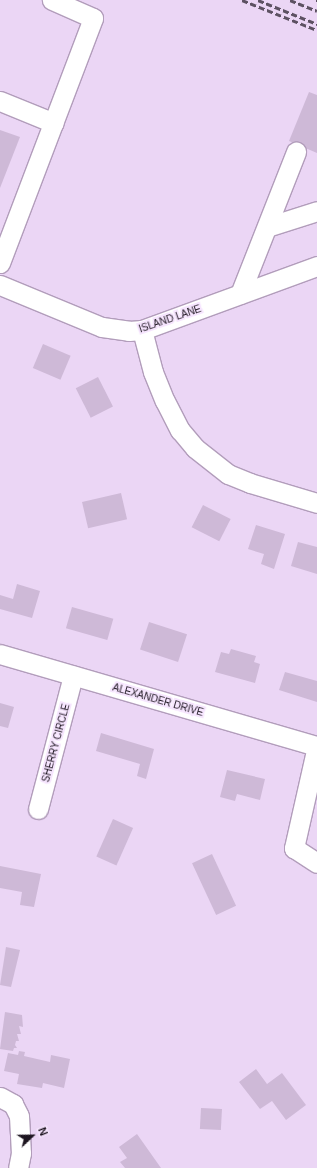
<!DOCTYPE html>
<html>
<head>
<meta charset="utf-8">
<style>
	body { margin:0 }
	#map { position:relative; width:317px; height:1168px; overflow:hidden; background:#ebd6f5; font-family:Helvetica,sans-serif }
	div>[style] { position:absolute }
	.building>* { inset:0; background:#ceb9d7; transform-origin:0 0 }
	.roads { filter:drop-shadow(1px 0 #b29dbb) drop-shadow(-1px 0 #b29dbb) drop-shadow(0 1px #b29dbb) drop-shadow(0 -1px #b29dbb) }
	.minor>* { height:19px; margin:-9.5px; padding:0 9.5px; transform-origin:9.5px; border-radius:9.5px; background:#fff }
	.rail>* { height:3px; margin-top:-1.5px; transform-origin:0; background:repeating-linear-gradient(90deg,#5d5162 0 6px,transparent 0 9px) }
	span { translate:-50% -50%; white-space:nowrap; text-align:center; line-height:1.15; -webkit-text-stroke:4px #f6e5fe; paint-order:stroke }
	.street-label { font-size:10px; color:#1d1520 }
	.north { position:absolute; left:12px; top:1116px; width:40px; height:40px; -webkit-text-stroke:3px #f6e5fe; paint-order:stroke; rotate:68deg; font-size:11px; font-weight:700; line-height:16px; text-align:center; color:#1d1520 }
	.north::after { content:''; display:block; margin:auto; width:14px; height:18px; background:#1d1520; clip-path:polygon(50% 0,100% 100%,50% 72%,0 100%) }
</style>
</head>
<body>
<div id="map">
	<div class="building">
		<div style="clip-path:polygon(309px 92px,317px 95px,317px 153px,289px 141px)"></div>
		<div style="clip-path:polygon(0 130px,20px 137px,0 188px)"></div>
		<div style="left:43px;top:344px;width:30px;height:26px;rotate:23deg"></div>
		<div style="left:98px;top:377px;width:33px;height:25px;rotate:63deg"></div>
		<div style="left:121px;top:493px;width:27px;height:40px;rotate:77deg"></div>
		<div style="left:203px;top:505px;width:31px;height:25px;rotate:27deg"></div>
		<div style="clip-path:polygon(256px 525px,285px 534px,274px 569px,261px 564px,264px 554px,248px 549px)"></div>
		<div style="clip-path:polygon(298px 542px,317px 547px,317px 574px,291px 566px)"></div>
		<div style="clip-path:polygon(17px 584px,40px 591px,32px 618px,0 609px,0 595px,13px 599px)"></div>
		<div style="left:72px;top:607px;width:43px;height:22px;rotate:16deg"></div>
		<div style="left:149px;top:622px;width:40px;height:29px;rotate:18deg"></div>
		<div style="clip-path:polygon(231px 649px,256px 656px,254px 662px,260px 664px,255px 683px,215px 672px,221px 652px,229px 654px)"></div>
		<div style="clip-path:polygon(285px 672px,317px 681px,317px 702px,279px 690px)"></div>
		<div style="clip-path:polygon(0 703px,14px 707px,8px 728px,0 726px)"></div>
		<div style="clip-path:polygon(101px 733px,154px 749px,146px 779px,137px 776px,140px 764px,96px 751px)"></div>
		<div style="clip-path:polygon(227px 770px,265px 779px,260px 800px,237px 794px,235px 801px,220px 797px)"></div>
		<div style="left:113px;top:819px;width:22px;height:41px;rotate:24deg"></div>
		<div style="left:212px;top:854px;width:57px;height:22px;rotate:65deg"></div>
		<div style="clip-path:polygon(0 866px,41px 874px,34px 907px,20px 905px,22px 892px,0 888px)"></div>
		<div style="clip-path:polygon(6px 947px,20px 950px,11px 987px,0 985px)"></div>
		<div style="clip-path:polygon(5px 1012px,22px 1015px,23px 1027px,19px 1026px,21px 1034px,17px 1034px,19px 1041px,16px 1041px,15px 1045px,17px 1048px,14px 1048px,13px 1051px,0 1049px)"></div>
		<div style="clip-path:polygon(19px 1051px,25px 1052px,24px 1056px,50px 1062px,51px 1055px,70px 1059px,64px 1088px,43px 1083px,42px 1088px,17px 1084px,19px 1074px,4px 1071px,8px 1053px,18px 1055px)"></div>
		<div style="clip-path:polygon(256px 1069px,267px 1084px,282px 1073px,306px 1105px,286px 1120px,272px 1101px,260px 1109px,239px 1082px)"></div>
		<div style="left:201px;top:1108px;width:21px;height:21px;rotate:3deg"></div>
		<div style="clip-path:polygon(137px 1134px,161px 1168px,125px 1168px,120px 1162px,127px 1158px,119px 1147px)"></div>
	</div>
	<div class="roads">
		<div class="minor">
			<div style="left:0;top:101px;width:58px;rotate:22.2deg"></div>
			<div style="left:267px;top:227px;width:52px;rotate:-17.7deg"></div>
			<div style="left:0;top:263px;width:262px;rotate:-69.2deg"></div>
			<div style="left:93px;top:18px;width:45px;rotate:-156.3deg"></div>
			<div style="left:0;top:285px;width:110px;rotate:22.4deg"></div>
			<div style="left:102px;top:327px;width:27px;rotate:8deg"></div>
			<div style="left:129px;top:331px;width:13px;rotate:-4deg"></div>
			<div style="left:142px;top:330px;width:186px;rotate:-20.1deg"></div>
			<div style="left:240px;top:294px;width:153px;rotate:-68.5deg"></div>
			<div style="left:142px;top:330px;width:43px;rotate:75.3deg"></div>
			<div style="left:153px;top:372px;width:31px;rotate:68deg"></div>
			<div style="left:165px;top:401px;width:33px;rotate:63deg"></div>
			<div style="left:180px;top:430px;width:23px;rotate:50deg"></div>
			<div style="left:195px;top:448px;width:42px;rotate:38.2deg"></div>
			<div style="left:228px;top:474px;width:24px;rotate:22deg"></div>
			<div style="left:250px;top:483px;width:70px;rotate:16.6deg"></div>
			<div style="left:0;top:654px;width:330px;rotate:16.2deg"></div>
			<div style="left:317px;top:746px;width:105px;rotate:102.7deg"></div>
			<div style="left:294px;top:848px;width:27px;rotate:33deg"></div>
			<div style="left:38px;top:809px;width:138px;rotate:-75.3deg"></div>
			<div style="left:0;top:1097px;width:15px;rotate:28deg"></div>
			<div style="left:13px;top:1104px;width:13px;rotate:63deg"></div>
			<div style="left:19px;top:1116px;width:37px;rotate:87deg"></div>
			<div style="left:21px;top:1153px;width:15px;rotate:101deg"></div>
		</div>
	</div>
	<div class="rail">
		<div style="left:242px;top:0;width:81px;rotate:21.8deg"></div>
		<div style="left:258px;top:0;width:64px;rotate:22.1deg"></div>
		<div style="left:290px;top:0;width:29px;rotate:22deg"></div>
		<div style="left:316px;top:0;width:1px"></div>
	</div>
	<div class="street-label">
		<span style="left:170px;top:319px;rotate:-19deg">ISLAND LANE</span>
		<span style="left:158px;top:700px;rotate:16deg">ALEXANDER DRIVE</span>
		<span style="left:56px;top:743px;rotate:-75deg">SHERRY CIRCLE</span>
	</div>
	<div class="north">N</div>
</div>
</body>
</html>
